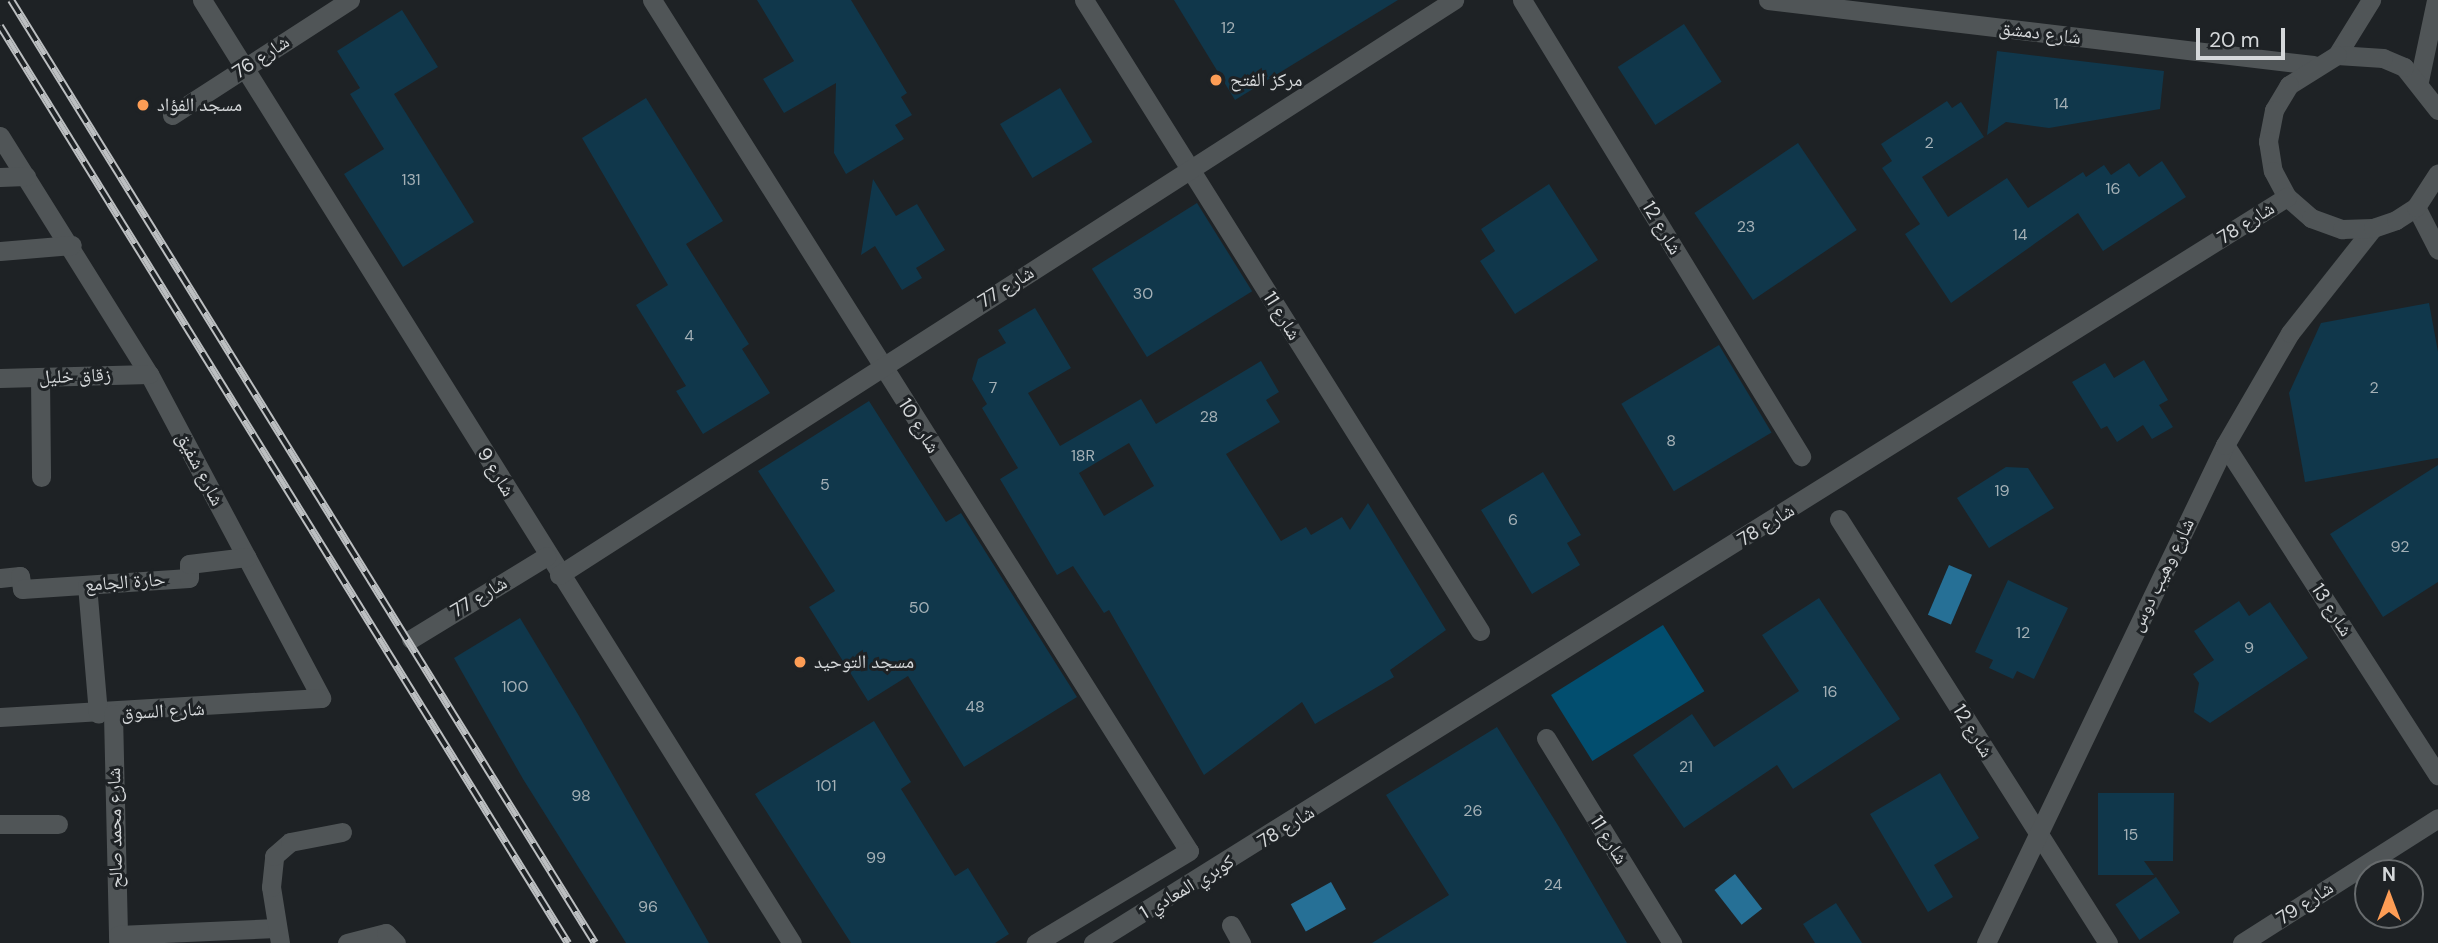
<!DOCTYPE html>
<html>
<head>
<meta charset="utf-8">
<style>
	body { margin:0 }
	#map { position:relative; width:2438px; height:943px; overflow:hidden; background:#1e2225; font-family:"DM Sans","Noto Naskh Arabic",sans-serif }
	div>[style] { position:absolute }
	.green>* { inset:0; background:#024e6f; transform-origin:0 0 }
	.water>* { inset:0; background:#267096; transform-origin:0 0 }
	.building>* { inset:0; background:#10374b; transform-origin:0 0 }
	.minor>* { height:19px; margin:-9.5px; padding:0 9.5px; transform-origin:9.5px; border-radius:9.5px; background:#505557 }
	.tertiary>* { height:19px; margin:-9.5px; padding:0 9.5px; transform-origin:9.5px; border-radius:9.5px; background:#505557 }
	.rail>* { height:8px; margin-top:-4px; transform-origin:0; background:repeating-linear-gradient(90deg,#1e2225 0 16px,#bcbfc1 0 32px); box-sizing:border-box; border-block:2px solid #bcbfc1 }
	.dots>* { width:19px; height:19px; translate:-50% -50%; box-sizing:border-box; border:4px solid #1e2225; border-radius:50% }
	span { translate:-50% -50%; white-space:nowrap; text-align:center; line-height:1.15; -webkit-text-stroke:6px #1e2225; paint-order:stroke }
	.number-label { font-size:16px; color:#a4b0b6 }
	.number-label span { -webkit-text-stroke-width:0 }
	.street-label { font-size:19px; color:#d5d8da }
	.poi-label { font-size:19px; color:#d5d8da }
	.left { translate:0 -50%; text-align:left }
	.north { position:absolute; left:2354px; top:859px; width:70px; height:70px; box-sizing:border-box; background:#1e2225; border:2px solid #676b6d; border-radius:50%; rotate:0deg; font-size:19px; font-weight:700; line-height:28px; text-align:center; color:#d5d8da }
	.north::after { content:''; display:block; margin:auto; width:24px; height:32px; background:#fd9d55; clip-path:polygon(50% 0,100% 100%,50% 72%,0 100%) }
	.scale { position:absolute; left:2196px; top:28px; width:89px; height:32px; box-sizing:border-box; border:4px solid #d5d8da; border-top:0; padding-left:9px; font-size:21px; line-height:24px; white-space:nowrap; color:#d5d8da; -webkit-text-stroke:5px #1e2225; paint-order:stroke }
</style>
</head>
<body>
<div id="map">
	<div class="green">
		<div style="left:1663px;top:625px;width:78px;height:132px;rotate:58deg"></div>
	</div>
	<div class="water">
		<div style="left:1949px;top:565px;width:25px;height:54px;rotate:23deg"></div>
		<div style="left:1735px;top:874px;width:44px;height:26px;rotate:52deg"></div>
		<div style="left:1331px;top:882px;width:31px;height:46px;rotate:61deg"></div>
	</div>
	<div class="building">
		<div style="clip-path:polygon(757px 0,851px 0,907px 93px,901px 97px,912px 115px,895px 125px,904px 139px,846px 174px,834px 153px,836px 83px,784px 113px,763px 79px,794px 61px)"></div>
		<div style="clip-path:polygon(1174px 0,1398px 0,1235px 100px)"></div>
		<div style="clip-path:polygon(402px 10px,438px 67px,394px 94px,474px 222px,403px 267px,344px 174px,384px 149px,350px 94px,360px 88px,337px 51px)"></div>
		<div style="left:1684px;top:24px;width:69px;height:79px;rotate:57deg"></div>
		<div style="clip-path:polygon(1997px 51px,2164px 71px,2160px 109px,2049px 128px,2006px 122px,1987px 135px)"></div>
		<div style="left:1060px;top:88px;width:63px;height:70px;rotate:59deg"></div>
		<div style="clip-path:polygon(646px 98px,723px 221px,686px 244px,749px 344px,742px 349px,770px 393px,703px 434px,676px 391px,686px 386px,636px 305px,668px 285px,582px 138px)"></div>
		<div style="clip-path:polygon(1947px 101px,1952px 108px,1961px 102px,1984px 137px,1922px 177px,1948px 217px,2007px 178px,2028px 208px,2083px 172px,2086px 177px,2104px 165px,2111px 175px,2129px 163px,2139px 177px,2162px 161px,2186px 197px,2103px 251px,2078px 213px,1951px 303px,1905px 234px,1920px 224px,1882px 168px,1892px 161px,1881px 144px)"></div>
		<div style="left:1798px;top:143px;width:105px;height:125px;rotate:56deg"></div>
		<div style="clip-path:polygon(873px 179px,896px 216px,917px 204px,945px 250px,916px 268px,922px 278px,902px 290px,875px 246px,861px 255px)"></div>
		<div style="clip-path:polygon(1549px 184px,1598px 260px,1515px 314px,1480px 261px,1495px 251px,1481px 229px)"></div>
		<div style="left:1197px;top:203px;width:104px;height:124px;rotate:58deg"></div>
		<div style="clip-path:polygon(2429px 303px,2438px 352px,2438px 458px,2305px 482px,2289px 393px,2321px 323px)"></div>
		<div style="clip-path:polygon(evenodd,1035px 308px,1071px 368px,1028px 393px,1060px 446px,1141px 399px,1156px 424px,1261px 361px,1279px 392px,1266px 400px,1280px 422px,1226px 454px,1281px 541px,1306px 527px,1311px 535px,1342px 517px,1350px 530px,1368px 503px,1446px 630px,1390px 670px,1394px 677px,1315px 724px,1302px 702px,1204px 775px,1109px 610px,1104px 613px,1073px 566px,1057px 575px,1000px 479px,1018px 468px,982px 408px,987px 404px,972px 379px,978px 359px,1006px 343px,998px 330px,1035px 308px,1129px 443px,1154px 486px,1104px 516px,1079px 473px,1129px 443px)"></div>
		<div style="left:1719px;top:345px;width:102px;height:114px;rotate:59deg"></div>
		<div style="clip-path:polygon(2144px 360px,2168px 400px,2159px 405px,2173px 427px,2152px 439px,2143px 425px,2117px 442px,2107px 426px,2101px 429px,2072px 382px,2105px 363px,2114px 378px)"></div>
		<div style="clip-path:polygon(869px 401px,946px 522px,961px 513px,1077px 697px,964px 767px,908px 676px,868px 701px,809px 607px,835px 591px,758px 471px)"></div>
		<div style="clip-path:polygon(2438px 465px,2438px 582px,2383px 617px,2330px 534px)"></div>
		<div style="clip-path:polygon(2006px 467px,2028px 468px,2054px 508px,1989px 548px,1957px 498px)"></div>
		<div style="clip-path:polygon(1543px 472px,1581px 535px,1567px 543px,1580px 565px,1532px 594px,1481px 510px)"></div>
		<div style="clip-path:polygon(2008px 580px,2068px 608px,2034px 679px,2017px 671px,2013px 679px,1989px 668px,1993px 660px,1975px 652px)"></div>
		<div style="clip-path:polygon(1819px 598px,1900px 719px,1793px 789px,1777px 765px,1684px 828px,1633px 755px,1692px 714px,1714px 747px,1799px 691px,1762px 635px)"></div>
		<div style="clip-path:polygon(2239px 601px,2249px 616px,2270px 602px,2308px 658px,2210px 723px,2194px 712px,2199px 683px,2193px 674px,2214px 660px,2194px 631px)"></div>
		<div style="clip-path:polygon(520px 618px,579px 716px,709px 943px,626px 943px,523px 779px,454px 658px)"></div>
		<div style="clip-path:polygon(874px 721px,911px 782px,901px 789px,955px 876px,968px 868px,1009px 934px,995px 943px,851px 943px,755px 794px)"></div>
		<div style="clip-path:polygon(1497px 727px,1559px 827px,1627px 943px,1372px 943px,1449px 895px,1386px 795px)"></div>
		<div style="clip-path:polygon(1940px 773px,1979px 838px,1934px 865px,1953px 897px,1928px 912px,1870px 814px)"></div>
		<div style="clip-path:polygon(2098px 793px,2174px 793px,2173px 861px,2144px 861px,2154px 875px,2098px 875px)"></div>
		<div style="left:2156px;top:877px;width:43px;height:49px;rotate:56deg"></div>
		<div style="clip-path:polygon(1836px 903px,1862px 943px,1815px 943px,1803px 924px)"></div>
	</div>
	<div class="minor">
		<div style="left:202px;top:0;width:1112px;rotate:57.97deg"></div>
		<div style="left:652px;top:0;width:1006px;rotate:57.75deg"></div>
		<div style="left:1189px;top:851px;width:179px;rotate:149deg"></div>
		<div style="left:1084px;top:0;width:745px;rotate:57.89deg"></div>
		<div style="left:1522px;top:0;width:535px;rotate:58.54deg"></div>
		<div style="left:1768px;top:0;width:549px;rotate:6.8deg"></div>
		<div style="left:172px;top:115px;width:212px;rotate:-32.9deg"></div>
		<div style="left:0;top:136px;width:281px;rotate:58deg"></div>
		<div style="left:149px;top:374px;width:367px;rotate:62deg"></div>
		<div style="left:321px;top:698px;width:322px;rotate:176.6deg"></div>
		<div style="left:0;top:177px;width:26px;rotate:-2deg"></div>
		<div style="left:2416px;top:207px;width:48px;rotate:62.9deg"></div>
		<div style="left:0;top:251px;width:72px;rotate:-4.8deg"></div>
		<div style="left:40px;top:377px;width:100px;rotate:89.4deg"></div>
		<div style="left:0;top:378px;width:149px;rotate:-1.5deg"></div>
		<div style="left:2225px;top:445px;width:393px;rotate:57.2deg"></div>
		<div style="left:1839px;top:519px;width:502px;rotate:57.61deg"></div>
		<div style="left:559px;top:575px;width:1064px;rotate:-32.72deg"></div>
		<div style="left:0;top:578px;width:20px;rotate:-6deg"></div>
		<div style="left:20px;top:576px;width:13px;rotate:81deg"></div>
		<div style="left:22px;top:589px;width:167px;rotate:-3.8deg"></div>
		<div style="left:189px;top:578px;width:14px;rotate:-90deg"></div>
		<div style="left:189px;top:564px;width:58px;rotate:-6.9deg"></div>
		<div style="left:87px;top:585px;width:129px;rotate:85.1deg"></div>
		<div style="left:411px;top:639px;width:159px;rotate:-31.4deg"></div>
		<div style="left:113px;top:714px;width:229px;rotate:88.7deg"></div>
		<div style="left:1546px;top:738px;width:241px;rotate:58.4deg"></div>
		<div style="left:0;top:824px;width:58px"></div>
		<div style="left:1231px;top:925px;width:21px;rotate:61deg"></div>
		<div style="left:118px;top:935px;width:158px;rotate:-2.5deg"></div>
		<div style="left:280px;top:943px;width:57px;rotate:-99.1deg"></div>
		<div style="left:271px;top:887px;width:31px;rotate:-84deg"></div>
		<div style="left:274px;top:856px;width:21px;rotate:-41deg"></div>
		<div style="left:290px;top:842px;width:53px;rotate:-10.9deg"></div>
		<div style="left:347px;top:943px;width:40px;rotate:-14.4deg"></div>
		<div style="left:386px;top:933px;width:14px;rotate:45deg"></div>
		<div style="left:1986px;top:943px;width:552px;rotate:-64.36deg"></div>
		<div style="left:2225px;top:445px;width:129px;rotate:-59.9deg"></div>
		<div style="left:2290px;top:333px;width:134px;rotate:-51.7deg"></div>
		<div style="left:2242px;top:943px;width:232px;rotate:-32.5deg"></div>
	</div>
	<div class="tertiary">
		<div style="left:2337px;top:55px;width:65px;rotate:-58.3deg"></div>
		<div style="left:2419px;top:81px;width:83px;rotate:-78.1deg"></div>
		<div style="left:2438px;top:110px;width:55px;rotate:-128.3deg"></div>
		<div style="left:2404px;top:67px;width:23px;rotate:-157deg"></div>
		<div style="left:2383px;top:58px;width:46px;rotate:-176.3deg"></div>
		<div style="left:2337px;top:55px;width:57px;rotate:148deg"></div>
		<div style="left:2289px;top:85px;width:29px;rotate:121deg"></div>
		<div style="left:2274px;top:110px;width:32px;rotate:101deg"></div>
		<div style="left:2268px;top:141px;width:30px;rotate:81deg"></div>
		<div style="left:2273px;top:171px;width:30px;rotate:62deg"></div>
		<div style="left:2287px;top:197px;width:32px;rotate:41deg"></div>
		<div style="left:2311px;top:218px;width:33px;rotate:20deg"></div>
		<div style="left:2342px;top:229px;width:31px;rotate:-2deg"></div>
		<div style="left:2373px;top:228px;width:24px;rotate:-19deg"></div>
		<div style="left:2396px;top:220px;width:24px;rotate:-33deg"></div>
		<div style="left:2416px;top:207px;width:40px;rotate:-57.1deg"></div>
		<div style="left:1093px;top:943px;width:1408px;rotate:-32deg"></div>
	</div>
	<div class="rail">
		<div style="left:11px;top:0;width:1109px;rotate:58.23deg"></div>
		<div style="left:0;top:26px;width:1079px;rotate:58.23deg"></div>
	</div>
	<div class="dots">
		<div style="left:1216px;top:80px;background:#fd9d55"></div>
		<div style="left:143px;top:105px;background:#fd9d55"></div>
		<div style="left:800px;top:662px;background:#fd9d55"></div>
	</div>
	<div class="number-label">
		<span style="left:1228px;top:28px">12</span>
		<span style="left:2061px;top:104px">14</span>
		<span style="left:1929px;top:143px">2</span>
		<span style="left:411px;top:180px">131</span>
		<span style="left:2113px;top:189px">16</span>
		<span style="left:1746px;top:227px">23</span>
		<span style="left:2020px;top:235px">14</span>
		<span style="left:1143px;top:294px">30</span>
		<span style="left:689px;top:336px">4</span>
		<span style="left:993px;top:388px">7</span>
		<span style="left:2374px;top:388px">2</span>
		<span style="left:1209px;top:417px">28</span>
		<span style="left:1671px;top:441px">8</span>
		<span style="left:1083px;top:456px">18R</span>
		<span style="left:825px;top:485px">5</span>
		<span style="left:2002px;top:491px">19</span>
		<span style="left:1513px;top:520px">6</span>
		<span style="left:2400px;top:547px">92</span>
		<span style="left:919px;top:608px">50</span>
		<span style="left:2023px;top:633px">12</span>
		<span style="left:2249px;top:648px">9</span>
		<span style="left:515px;top:687px">100</span>
		<span style="left:1830px;top:692px">16</span>
		<span style="left:975px;top:707px">48</span>
		<span style="left:1686px;top:767px">21</span>
		<span style="left:826px;top:786px">101</span>
		<span style="left:581px;top:796px">98</span>
		<span style="left:1473px;top:811px">26</span>
		<span style="left:2131px;top:835px">15</span>
		<span style="left:876px;top:858px">99</span>
		<span style="left:1553px;top:885px">24</span>
		<span style="left:648px;top:907px">96</span>
	</div>
	<div class="street-label">
		<span style="left:2040px;top:33px;rotate:7deg">شارع دمشق</span>
		<span style="left:261px;top:57px;rotate:-33deg">شارع 76</span>
		<span style="left:2246px;top:223px;rotate:-32deg">شارع 78</span>
		<span style="left:1662px;top:228px;rotate:59deg">شارع 12</span>
		<span style="left:1006px;top:287px;rotate:-32deg">شارع 77</span>
		<span style="left:1282px;top:316px;rotate:58deg">شارع 11</span>
		<span style="left:75px;top:376px;rotate:-2deg">زقاق خليل</span>
		<span style="left:919px;top:426px;rotate:58deg">شارع 10</span>
		<span style="left:200px;top:469px;rotate:62deg">شارع شفيق</span>
		<span style="left:496px;top:472px;rotate:58deg">شارع 9</span>
		<span style="left:1766px;top:525px;rotate:-32deg">شارع 78</span>
		<span style="left:2162px;top:575px;rotate:-64deg">شارع وهيب دوس</span>
		<span style="left:125px;top:582px;rotate:-4deg">حارة الجامع</span>
		<span style="left:479px;top:597px;rotate:-31deg">شارع 77</span>
		<span style="left:2332px;top:610px;rotate:57deg">شارع 13</span>
		<span style="left:163px;top:711px;rotate:-3deg">شارع السوق</span>
		<span style="left:1973px;top:731px;rotate:58deg">شارع 12</span>
		<span style="left:1286px;top:827px;rotate:-32deg">شارع 78</span>
		<span style="left:115px;top:828px;rotate:-91deg">شارع محمد صالح</span>
		<span style="left:1609px;top:840px;rotate:58deg">شارع 11</span>
		<span style="left:1187px;top:887px;rotate:-31deg">كوبري المعادي 1</span>
		<span style="left:2305px;top:903px;rotate:-33deg">شارع 79</span>
	</div>
	<div class="poi-label">
		<span class="left" style="left:1230px;top:80px">مركز الفتح</span>
		<span class="left" style="left:157px;top:105px">مسجد الفؤاد</span>
		<span class="left" style="left:814px;top:662px">مسجد التوحيد</span>
	</div>
	<div class="north">N</div>
	<div class="scale">20 m</div>
</div>
</body>
</html>
